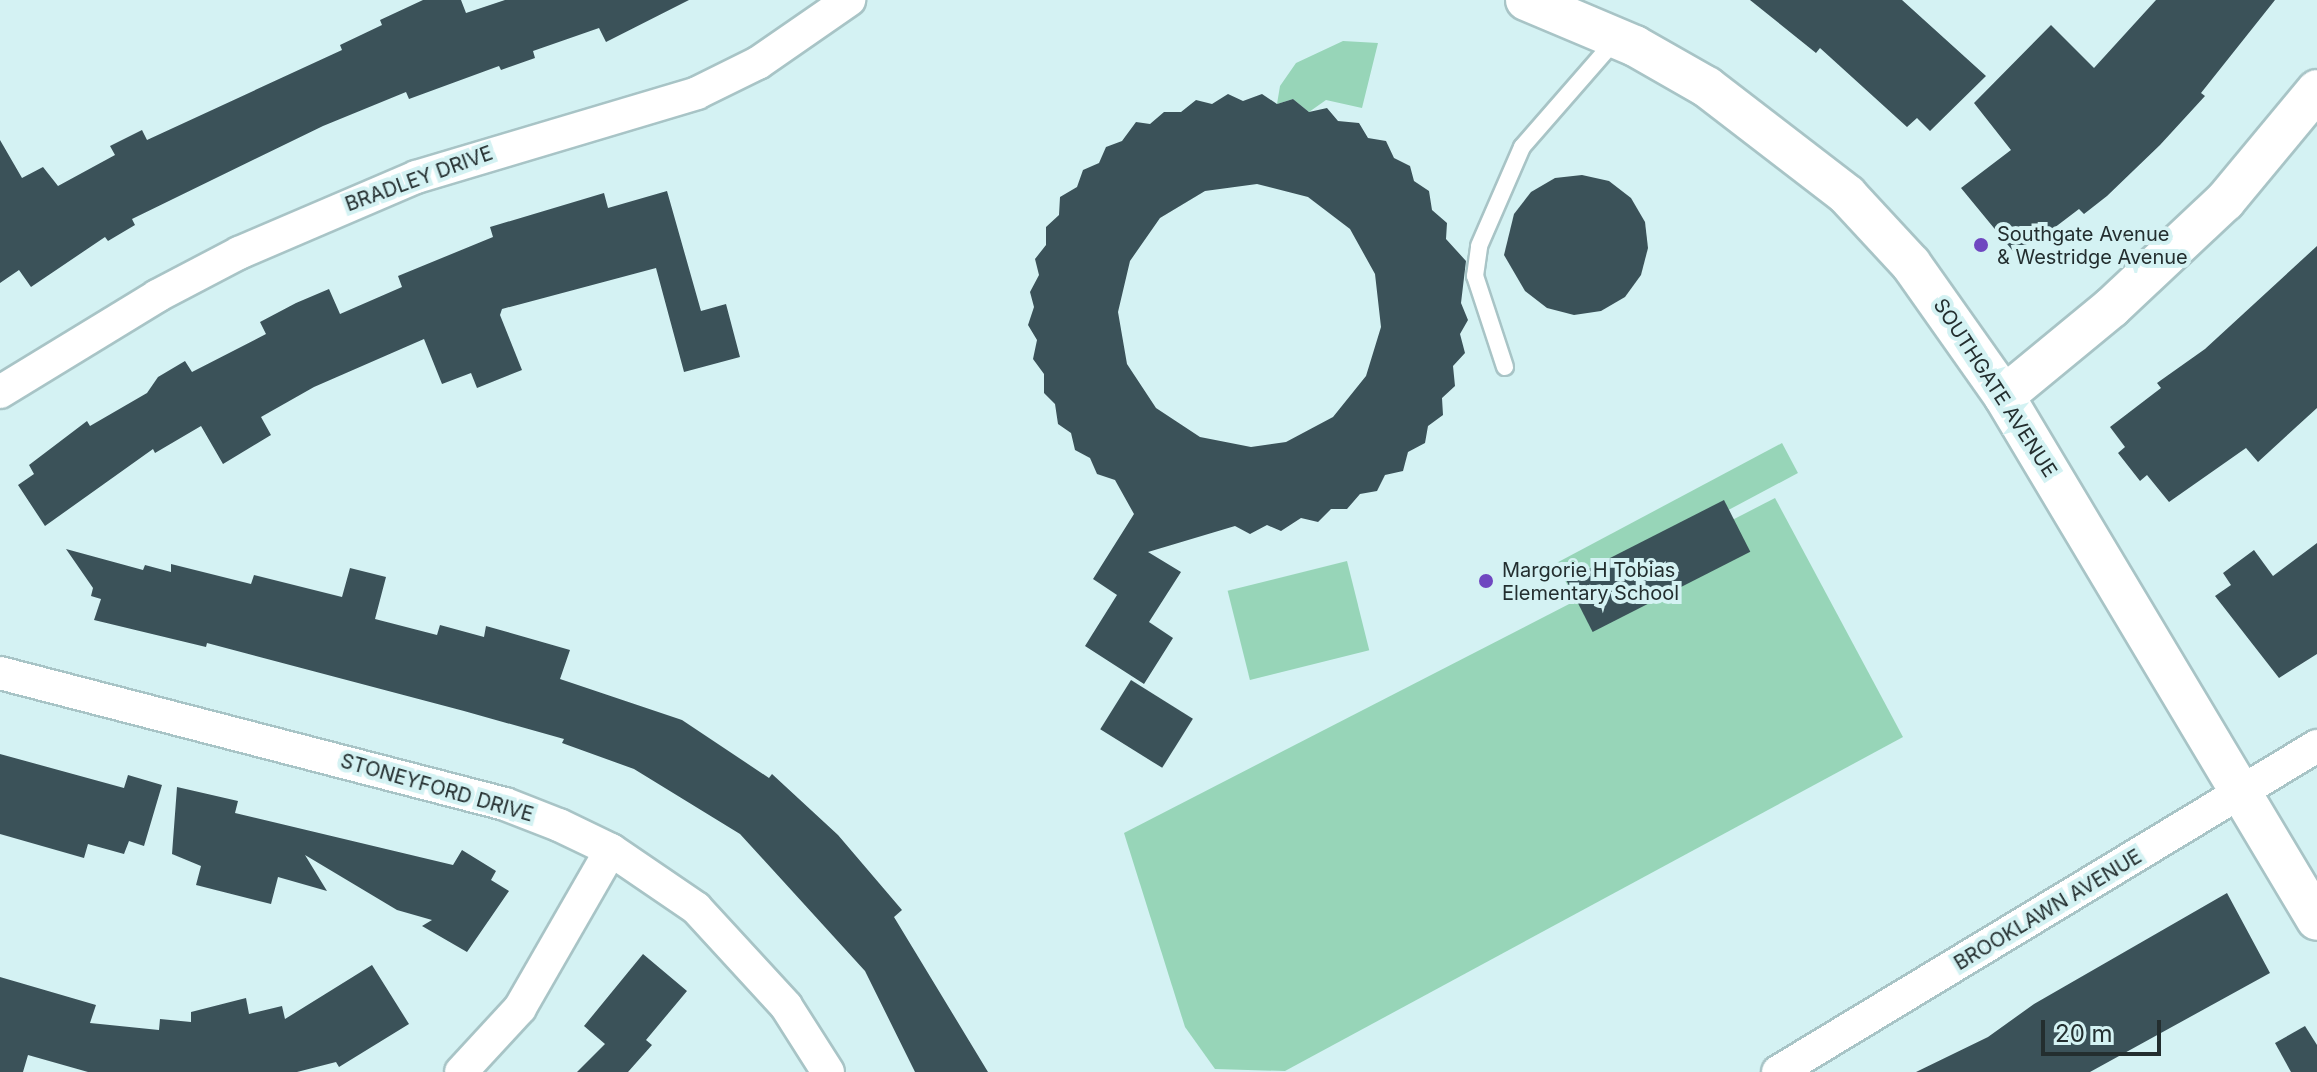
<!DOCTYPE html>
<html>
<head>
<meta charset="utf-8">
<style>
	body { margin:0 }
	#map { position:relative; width:2317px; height:1072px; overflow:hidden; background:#d4f2f3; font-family:Inter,sans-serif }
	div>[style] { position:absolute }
	.green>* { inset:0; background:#97d5b8; transform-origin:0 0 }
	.building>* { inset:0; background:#3b5259; transform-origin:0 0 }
	.roads { filter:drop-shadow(2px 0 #a8c4c6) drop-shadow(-2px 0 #a8c4c6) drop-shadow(0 2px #a8c4c6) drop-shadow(0 -2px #a8c4c6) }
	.service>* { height:16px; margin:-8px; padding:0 8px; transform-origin:8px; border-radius:8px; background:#fff }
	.minor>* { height:32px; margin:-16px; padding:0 16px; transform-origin:16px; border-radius:16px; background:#fff }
	.tertiary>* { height:40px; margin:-20px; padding:0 20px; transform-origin:20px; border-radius:20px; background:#fff }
	.dots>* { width:22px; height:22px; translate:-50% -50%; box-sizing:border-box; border:4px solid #d4f2f3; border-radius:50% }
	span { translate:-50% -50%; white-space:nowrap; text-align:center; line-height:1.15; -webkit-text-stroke:8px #d4f2f3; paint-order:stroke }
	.street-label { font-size:20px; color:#232e2f }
	.poi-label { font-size:20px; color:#232e2f }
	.left { translate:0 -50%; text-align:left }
	.scale { position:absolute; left:2041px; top:1020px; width:120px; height:36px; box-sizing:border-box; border:4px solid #232e2f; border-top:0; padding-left:10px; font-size:24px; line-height:28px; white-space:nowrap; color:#232e2f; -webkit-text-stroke:6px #d4f2f3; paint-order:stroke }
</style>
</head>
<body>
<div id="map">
	<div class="green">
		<div style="clip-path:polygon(1343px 41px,1378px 43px,1362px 108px,1326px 100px,1309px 112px,1293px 99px,1277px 104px,1280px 86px,1296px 63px)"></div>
		<div style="left:1782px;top:443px;width:34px;height:256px;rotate:62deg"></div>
		<div style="clip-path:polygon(1775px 498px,1903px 737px,1285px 1071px,1215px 1069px,1185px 1027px,1124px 833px)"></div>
		<div style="left:1347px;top:561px;width:92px;height:123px;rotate:76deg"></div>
	</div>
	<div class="building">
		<div style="clip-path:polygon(423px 0,461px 0,466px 13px,505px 0,689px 0,606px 42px,599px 28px,533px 51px,535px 58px,501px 70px,499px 66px,409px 99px,406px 92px,323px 126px,132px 219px,135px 225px,108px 241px,105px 237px,31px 287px,19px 270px,0 283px,0 140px,22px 178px,43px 167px,58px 186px,115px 155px,110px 146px,142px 130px,147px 140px,342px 50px,340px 45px,382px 25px,380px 20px)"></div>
		<div style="clip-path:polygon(1750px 0,1902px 0,1986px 76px,1930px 131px,1917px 118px,1907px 127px,1820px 48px,1816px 53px)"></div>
		<div style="clip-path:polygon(2156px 0,2275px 0,2201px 93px,2205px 96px,2160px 145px,2107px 196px,2084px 214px,2079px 209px,2017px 256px,1961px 188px,2011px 150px,1974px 103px,2051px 25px,2094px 68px)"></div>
		<div style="clip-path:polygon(evenodd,1228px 94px,1243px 101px,1262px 94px,1277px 104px,1293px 99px,1309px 112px,1327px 108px,1338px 121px,1359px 123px,1368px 138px,1386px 141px,1394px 158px,1410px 166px,1414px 181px,1429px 191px,1432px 210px,1447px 223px,1446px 239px,1466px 261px,1461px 303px,1468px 320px,1460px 334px,1465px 353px,1453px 366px,1455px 386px,1442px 398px,1443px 415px,1428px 426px,1425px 443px,1408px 452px,1403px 471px,1385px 475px,1377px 491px,1360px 494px,1347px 509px,1331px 509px,1318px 522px,1301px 518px,1281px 531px,1267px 525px,1250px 534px,1235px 526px,1148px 552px,1181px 572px,1149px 622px,1173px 638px,1144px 684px,1085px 646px,1117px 595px,1093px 579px,1134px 514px,1115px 480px,1097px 474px,1090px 458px,1075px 450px,1071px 433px,1058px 424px,1055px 404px,1044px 393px,1044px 374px,1033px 359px,1037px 340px,1028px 325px,1034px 307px,1030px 292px,1039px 275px,1035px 259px,1046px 245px,1046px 227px,1059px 215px,1060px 197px,1077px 187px,1083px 170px,1099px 163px,1106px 147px,1122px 141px,1136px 122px,1150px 124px,1164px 112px,1181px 112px,1196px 100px,1212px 104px,1228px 94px,1257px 184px,1308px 197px,1350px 229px,1375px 274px,1381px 327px,1366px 376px,1333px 417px,1286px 442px,1251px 447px,1200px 437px,1156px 408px,1127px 364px,1118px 312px,1130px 261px,1160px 218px,1205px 191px,1257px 184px)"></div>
		<div style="clip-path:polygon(1582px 175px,1609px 181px,1631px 198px,1645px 222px,1648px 248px,1641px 275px,1625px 297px,1601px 311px,1574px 315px,1547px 308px,1525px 291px,1504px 255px,1514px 214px,1531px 192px,1555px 178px)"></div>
		<div style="clip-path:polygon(667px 191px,701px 311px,726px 304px,740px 357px,684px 372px,656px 268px,502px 309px,500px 315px,522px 370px,477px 388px,471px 373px,442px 384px,424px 339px,314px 387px,261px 417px,271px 435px,223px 464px,201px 426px,155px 453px,153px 449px,45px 526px,18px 485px,34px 474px,29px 465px,87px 421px,90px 426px,147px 393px,158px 377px,185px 361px,192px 372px,266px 334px,260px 322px,296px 303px,329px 289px,340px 314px,402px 287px,398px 276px,493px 237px,490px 227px,604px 193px,608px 208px)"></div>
		<div style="clip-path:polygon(2317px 246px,2317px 408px,2258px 462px,2246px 448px,2169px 502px,2147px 475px,2140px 481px,2118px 453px,2125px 447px,2110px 427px,2161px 388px,2157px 383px,2205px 349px)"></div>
		<div style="left:1724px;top:500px;width:58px;height:177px;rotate:63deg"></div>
		<div style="clip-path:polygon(2317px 543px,2317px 654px,2279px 678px,2215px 596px,2231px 585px,2223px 573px,2254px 550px,2273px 576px)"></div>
		<div style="clip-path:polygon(66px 549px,143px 570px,145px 565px,171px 572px,171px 564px,251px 584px,254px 575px,342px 597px,350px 568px,386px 577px,375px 619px,437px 635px,440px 625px,484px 637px,486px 626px,570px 650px,560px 679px,682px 720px,769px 778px,772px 774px,838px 835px,902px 910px,894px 917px,988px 1072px,915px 1072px,865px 971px,740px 834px,634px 769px,562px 743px,564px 739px,464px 711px,207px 643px,206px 647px,94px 620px,101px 599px,91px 596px,93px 588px)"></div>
		<div style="left:1131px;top:680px;width:73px;height:58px;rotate:32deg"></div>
		<div style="clip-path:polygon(0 754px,124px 788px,128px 775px,162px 785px,144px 846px,129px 841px,124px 854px,88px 844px,84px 858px,0 834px)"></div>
		<div style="clip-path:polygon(177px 787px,238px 801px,235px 813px,453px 865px,462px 850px,496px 871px,491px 880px,509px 891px,467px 952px,422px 926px,432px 920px,397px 910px,305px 855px,327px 891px,278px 877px,271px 904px,196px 885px,201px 866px,172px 854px)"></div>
		<div style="clip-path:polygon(2227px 893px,2270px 973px,2090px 1072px,1916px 1072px,1988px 1037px,2034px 1004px)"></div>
		<div style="clip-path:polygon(643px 954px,687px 991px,646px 1040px,652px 1045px,628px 1072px,577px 1072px,605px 1044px,584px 1026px)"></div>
		<div style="clip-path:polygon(372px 965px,409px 1024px,339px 1067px,336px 1062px,297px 1072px,88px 1072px,28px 1055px,23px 1072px,0 1072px,0 977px,96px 1005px,90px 1023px,159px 1030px,160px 1019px,191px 1022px,191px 1012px,246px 998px,249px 1014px,282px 1006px,285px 1019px)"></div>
		<div style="clip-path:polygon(2305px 1026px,2317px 1045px,2317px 1072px,2291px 1072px,2275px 1043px)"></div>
	</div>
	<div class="roads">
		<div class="service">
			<div style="left:1505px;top:367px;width:96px;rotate:-108.2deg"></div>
			<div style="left:1475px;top:276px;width:30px;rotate:-82deg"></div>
			<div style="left:1479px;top:246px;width:108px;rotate:-66.5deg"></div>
			<div style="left:1522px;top:147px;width:145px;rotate:-48.9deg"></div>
		</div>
		<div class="minor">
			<div style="left:0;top:392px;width:184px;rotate:-31.4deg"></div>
			<div style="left:157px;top:296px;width:93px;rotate:-27.7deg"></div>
			<div style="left:239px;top:253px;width:193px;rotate:-23.2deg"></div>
			<div style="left:416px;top:177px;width:293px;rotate:-16.6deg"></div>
			<div style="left:697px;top:93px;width:68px;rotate:-26.2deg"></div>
			<div style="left:758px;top:63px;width:111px;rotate:-34.7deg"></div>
			<div style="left:0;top:673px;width:522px;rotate:14.54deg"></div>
			<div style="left:505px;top:804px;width:58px;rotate:21.3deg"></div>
			<div style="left:559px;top:825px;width:58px;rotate:25.7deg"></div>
			<div style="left:611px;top:850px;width:103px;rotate:34.3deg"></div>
			<div style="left:696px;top:908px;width:133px;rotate:47.4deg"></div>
			<div style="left:786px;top:1006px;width:78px;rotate:57.5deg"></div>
			<div style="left:461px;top:1072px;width:87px;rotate:-47.3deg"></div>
			<div style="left:520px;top:1008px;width:182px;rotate:-60.1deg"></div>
			<div style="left:1778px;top:1072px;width:630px;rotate:-31.17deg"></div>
		</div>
		<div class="tertiary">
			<div style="left:1526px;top:0;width:118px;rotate:22.9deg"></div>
			<div style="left:1635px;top:46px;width:83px;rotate:29.7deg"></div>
			<div style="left:1707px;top:87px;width:177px;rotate:37.6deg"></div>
			<div style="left:1847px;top:195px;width:94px;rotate:47.2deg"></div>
			<div style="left:1911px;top:264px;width:161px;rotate:54.8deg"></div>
			<div style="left:2004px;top:396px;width:610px;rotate:59.15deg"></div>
			<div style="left:2004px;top:396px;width:140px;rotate:-39.5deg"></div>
			<div style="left:2112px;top:307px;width:155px;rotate:-43.2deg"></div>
			<div style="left:2225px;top:201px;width:144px;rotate:-50.3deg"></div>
		</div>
	</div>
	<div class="dots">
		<div style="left:1981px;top:245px;background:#6f47c0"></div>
		<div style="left:1486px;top:581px;background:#6f47c0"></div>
	</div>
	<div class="street-label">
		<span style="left:419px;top:179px;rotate:-20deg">BRADLEY DRIVE</span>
		<span style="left:1995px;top:388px;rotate:57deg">SOUTHGATE AVENUE</span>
		<span style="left:437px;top:788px;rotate:16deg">STONEYFORD DRIVE</span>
		<span style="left:2048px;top:910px;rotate:-31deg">BROOKLAWN AVENUE</span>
	</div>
	<div class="poi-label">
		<span class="left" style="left:1997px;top:246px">Southgate Avenue<br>&amp; Westridge Avenue</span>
		<span class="left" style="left:1502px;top:582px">Margorie H Tobias<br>Elementary School</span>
	</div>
	<div class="scale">20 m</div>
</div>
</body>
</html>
